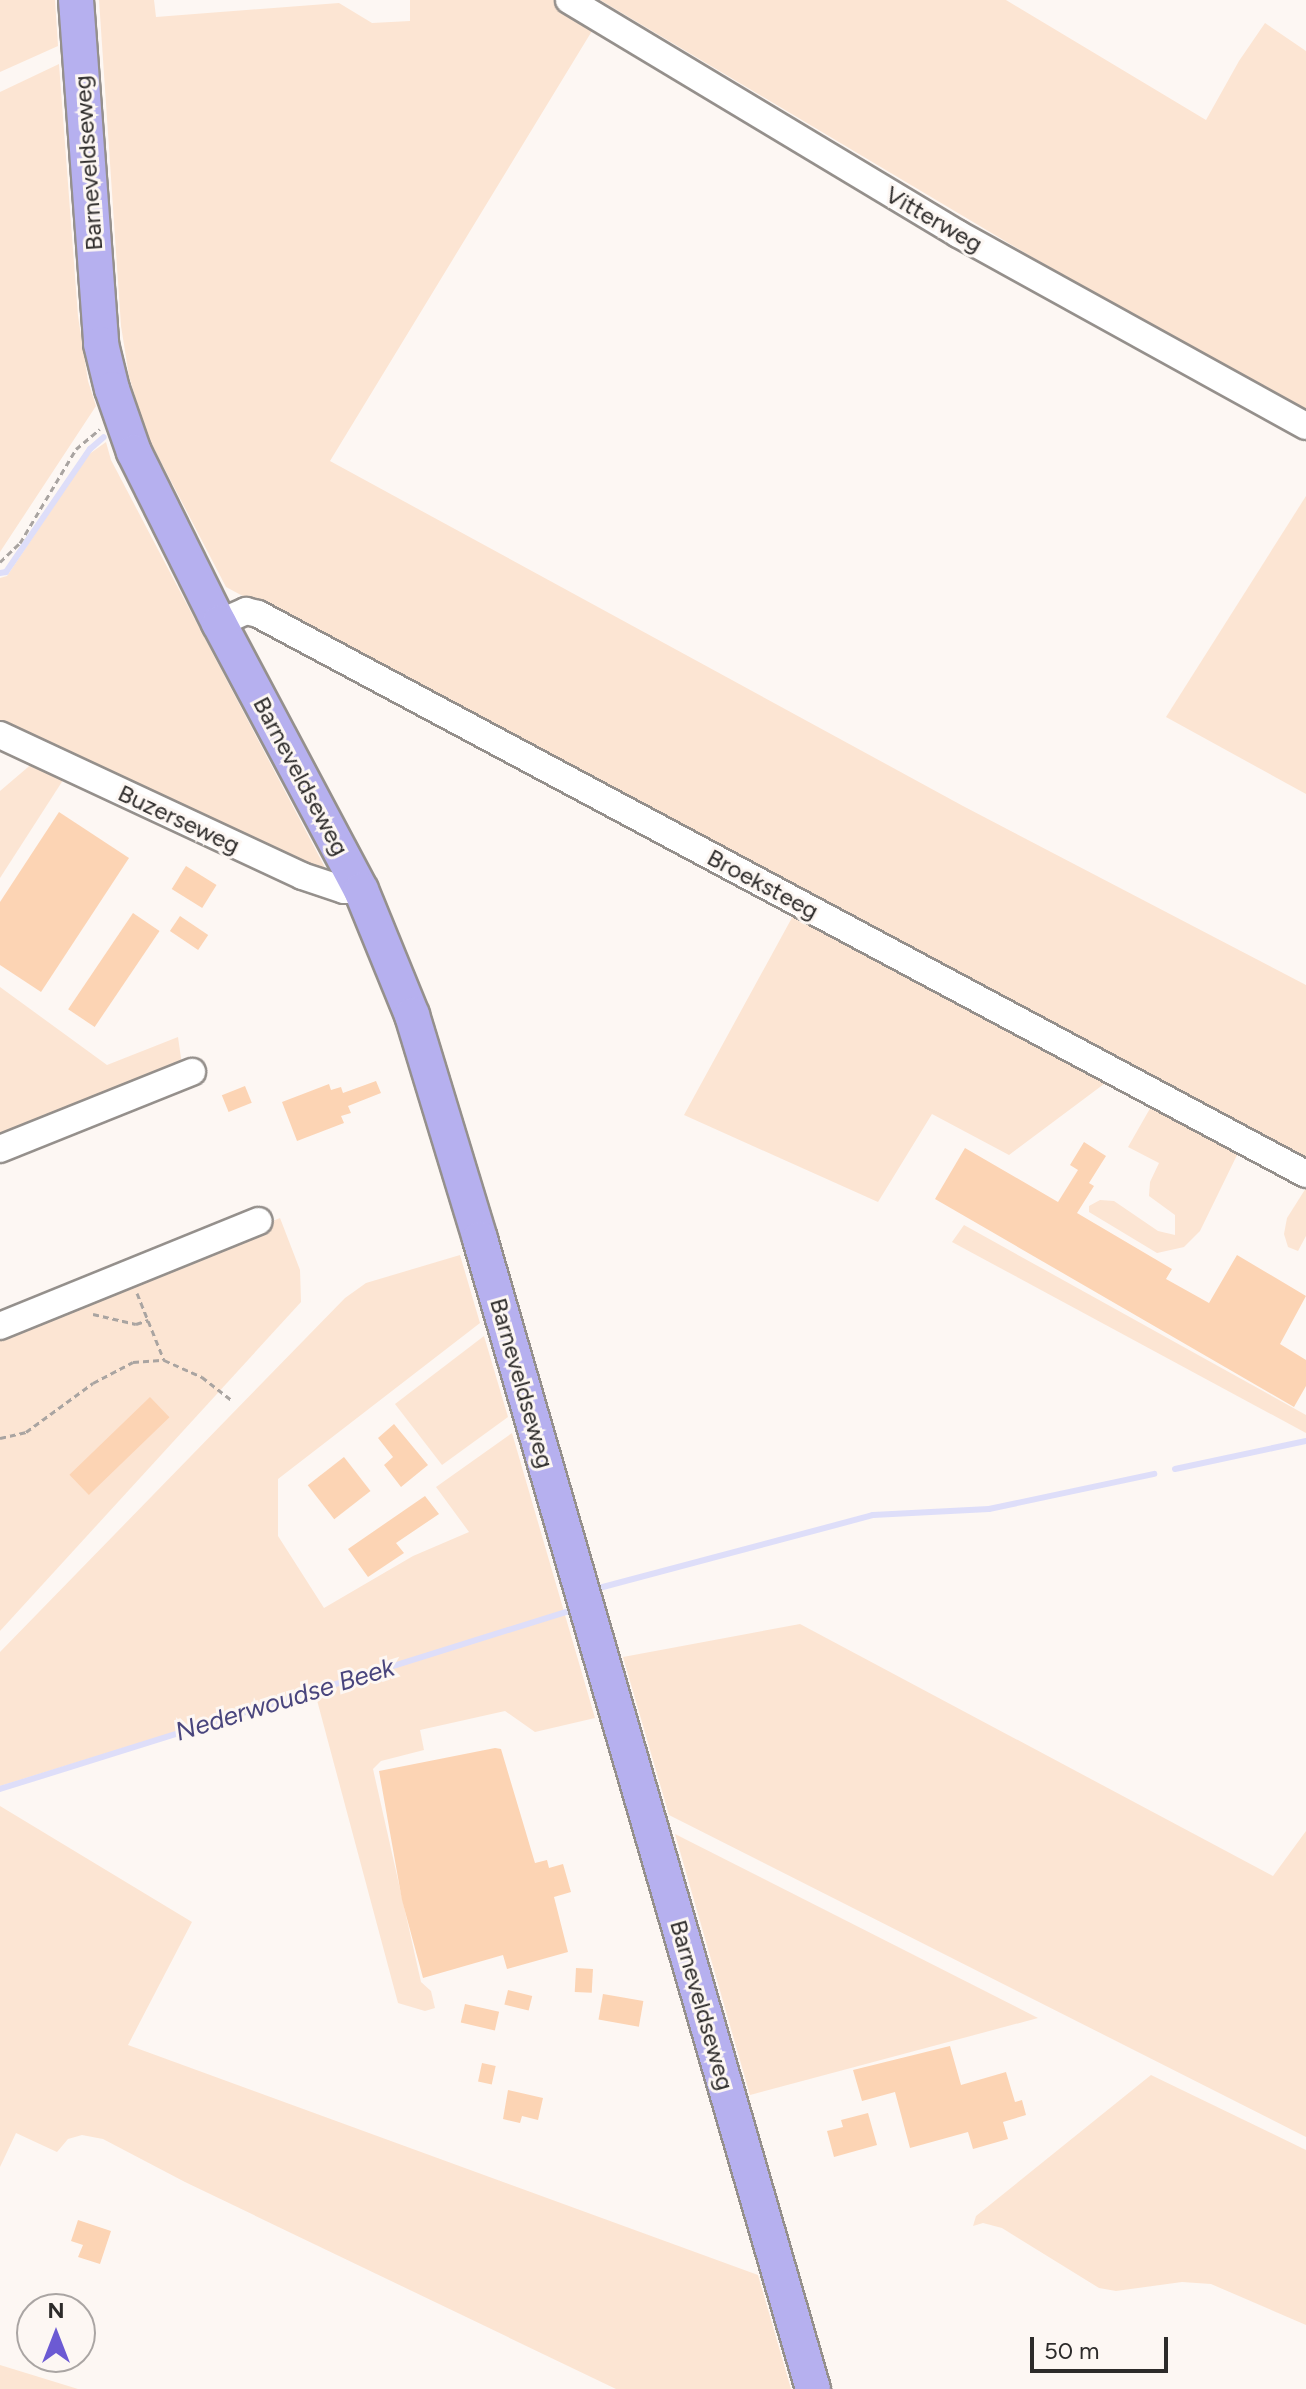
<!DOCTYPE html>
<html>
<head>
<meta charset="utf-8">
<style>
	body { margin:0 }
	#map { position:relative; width:1306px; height:2389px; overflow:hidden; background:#fdf7f3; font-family:Figtree,sans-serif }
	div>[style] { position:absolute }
	.green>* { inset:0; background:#fce5d3 }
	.stream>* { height:6px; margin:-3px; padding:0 3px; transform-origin:3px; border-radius:3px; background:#dedef9 }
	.building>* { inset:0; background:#fcd4b4; transform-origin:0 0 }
	.path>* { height:3px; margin-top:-1.5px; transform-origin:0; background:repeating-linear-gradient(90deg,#a9a4a1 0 6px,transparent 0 10px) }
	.roads { filter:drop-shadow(2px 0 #95908c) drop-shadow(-2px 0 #95908c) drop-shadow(0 2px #95908c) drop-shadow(0 -2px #95908c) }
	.minor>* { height:26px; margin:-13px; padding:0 13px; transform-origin:13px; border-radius:13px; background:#fff }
	.major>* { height:34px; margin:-17px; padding:0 17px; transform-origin:17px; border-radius:17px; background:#b6b0ef }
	span { translate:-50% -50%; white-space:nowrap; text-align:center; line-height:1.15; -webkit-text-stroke:6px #fdf7f3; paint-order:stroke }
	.street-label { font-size:24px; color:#2d2b2a }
	.water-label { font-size:26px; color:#49457d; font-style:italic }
	.north { position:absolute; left:16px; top:2293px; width:80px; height:80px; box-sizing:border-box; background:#fdf7f3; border:2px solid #aaa5a3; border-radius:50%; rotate:0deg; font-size:22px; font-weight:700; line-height:32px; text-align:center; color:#2d2b2a }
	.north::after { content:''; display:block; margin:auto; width:28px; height:36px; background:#6c5ad3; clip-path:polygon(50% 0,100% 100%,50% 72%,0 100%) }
	.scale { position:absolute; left:1030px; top:2337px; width:138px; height:36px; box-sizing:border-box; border:4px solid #2d2b2a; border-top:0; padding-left:10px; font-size:24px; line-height:28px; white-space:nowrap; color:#2d2b2a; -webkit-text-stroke:6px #fdf7f3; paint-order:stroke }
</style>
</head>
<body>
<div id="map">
	<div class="green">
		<div style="clip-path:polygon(0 0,55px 0,58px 46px,0 72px)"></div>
		<div style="clip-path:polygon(99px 0,154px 0,156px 17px,339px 3px,372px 23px,410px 21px,410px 0,554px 0,595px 26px,330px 461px,963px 806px,1306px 985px,1306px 1165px,226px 587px,146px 433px,129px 376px,121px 326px)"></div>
		<div style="clip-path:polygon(600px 0,1006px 0,1206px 120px,1239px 61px,1265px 23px,1306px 51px,1306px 414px,1027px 254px)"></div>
		<div style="clip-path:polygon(59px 64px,78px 316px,88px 381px,96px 406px,0 552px,0 92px)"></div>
		<div style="clip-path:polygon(106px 442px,111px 460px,330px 877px,0 724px,0 578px,7px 576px,88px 455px)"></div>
		<div style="clip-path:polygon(1306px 496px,1306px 794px,1166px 717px)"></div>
		<div style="clip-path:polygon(34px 762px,67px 774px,0 878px,0 791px)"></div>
		<div style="clip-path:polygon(794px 914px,1108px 1081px,1009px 1155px,932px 1114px,878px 1202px,684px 1115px)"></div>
		<div style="clip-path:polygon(0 987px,107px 1065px,178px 1037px,183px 1072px,0 1142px)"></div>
		<div style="clip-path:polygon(1152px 1105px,1239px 1151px,1200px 1231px,1184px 1247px,1157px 1253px,1089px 1212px,1089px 1206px,1100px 1200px,1114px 1201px,1158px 1231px,1175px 1235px,1175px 1215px,1149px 1196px,1150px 1182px,1159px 1163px,1128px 1147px)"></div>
		<div style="clip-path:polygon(1306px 1188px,1306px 1236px,1298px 1251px,1288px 1247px,1284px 1234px,1287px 1218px)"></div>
		<div style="clip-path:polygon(280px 1218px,300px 1270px,301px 1302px,0 1631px,0 1334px)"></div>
		<div style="clip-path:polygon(964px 1225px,1306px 1415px,1306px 1433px,952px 1242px)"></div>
		<div style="clip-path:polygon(460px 1255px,480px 1323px,278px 1479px,278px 1536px,324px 1608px,413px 1556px,469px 1532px,436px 1487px,512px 1433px,595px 1718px,535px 1732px,505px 1711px,420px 1730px,424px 1750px,381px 1761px,373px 1769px,421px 1982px,431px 1991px,435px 2008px,425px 2011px,398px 2003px,314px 1689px,0 1786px,0 1652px,345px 1298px,366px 1283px)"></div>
		<div style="clip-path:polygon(484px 1336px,508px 1417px,442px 1465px,395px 1404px)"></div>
		<div style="clip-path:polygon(800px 1624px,1273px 1876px,1306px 1831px,1306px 2137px,669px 1815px,623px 1657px)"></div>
		<div style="clip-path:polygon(0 1806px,192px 1922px,128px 2045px,758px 2275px,791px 2389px,616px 2389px,185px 2182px,103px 2139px,82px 2135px,68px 2139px,57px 2152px,16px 2133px,0 2167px)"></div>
		<div style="clip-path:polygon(675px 1834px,1038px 2018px,750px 2095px)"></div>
		<div style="clip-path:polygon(1151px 2075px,1306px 2150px,1306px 2325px,1211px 2284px,1182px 2282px,1116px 2291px,1099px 2288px,1002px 2228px,983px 2223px,973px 2226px,976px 2216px)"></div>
		<div style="clip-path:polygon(0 2365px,78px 2389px,79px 2389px,0 2389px)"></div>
	</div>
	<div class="stream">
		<div style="left:0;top:573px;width:6px;rotate:-9deg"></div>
		<div style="left:6px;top:572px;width:149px;rotate:-55.7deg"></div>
		<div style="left:90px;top:449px;width:18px;rotate:-41deg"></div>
		<div style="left:1175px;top:1469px;width:134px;rotate:-12.1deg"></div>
		<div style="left:599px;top:1588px;width:284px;rotate:-14.9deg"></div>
		<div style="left:873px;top:1515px;width:116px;rotate:-3deg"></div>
		<div style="left:989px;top:1509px;width:169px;rotate:-12deg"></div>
		<div style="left:0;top:1789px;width:596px;rotate:-17.37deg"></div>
	</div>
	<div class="building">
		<div style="clip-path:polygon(59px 812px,129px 858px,41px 992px,0 965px,0 902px)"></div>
		<div style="left:186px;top:866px;width:36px;height:27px;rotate:32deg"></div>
		<div style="left:133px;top:913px;width:32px;height:116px;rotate:34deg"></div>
		<div style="left:180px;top:916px;width:34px;height:18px;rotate:34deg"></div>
		<div style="clip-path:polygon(376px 1081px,381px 1093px,348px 1106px,351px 1113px,341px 1116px,344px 1123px,297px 1141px,282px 1102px,329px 1084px,331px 1090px,341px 1087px,343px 1093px)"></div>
		<div style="left:245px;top:1086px;width:18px;height:25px;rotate:68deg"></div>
		<div style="clip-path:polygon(1084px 1142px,1106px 1156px,1089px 1183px,1094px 1186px,1077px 1213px,1172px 1269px,1166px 1279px,1209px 1303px,1237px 1255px,1306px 1296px,1280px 1344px,1306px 1360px,1306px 1386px,1294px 1407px,935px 1199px,965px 1148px,1058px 1202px,1078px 1170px,1070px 1165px)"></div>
		<div style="left:150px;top:1397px;width:28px;height:112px;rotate:46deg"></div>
		<div style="clip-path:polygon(394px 1424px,428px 1465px,401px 1487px,384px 1465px,393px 1457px,378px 1438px)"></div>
		<div style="left:344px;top:1457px;width:43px;height:46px;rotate:52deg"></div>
		<div style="clip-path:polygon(425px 1496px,439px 1514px,396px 1543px,404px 1553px,368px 1577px,348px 1549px)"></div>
		<div style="clip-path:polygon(495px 1748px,501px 1749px,535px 1863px,547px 1860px,549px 1868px,563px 1864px,571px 1892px,554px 1897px,568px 1952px,507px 1969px,503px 1955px,423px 1978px,402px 1900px,379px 1771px)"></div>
		<div style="left:576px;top:1968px;width:17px;height:24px;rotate:3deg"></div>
		<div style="left:508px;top:1990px;width:25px;height:15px;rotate:14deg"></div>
		<div style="left:603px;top:1994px;width:41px;height:26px;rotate:10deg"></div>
		<div style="left:465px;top:2004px;width:35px;height:19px;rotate:13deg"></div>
		<div style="clip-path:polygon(950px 2046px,961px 2085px,1006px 2072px,1015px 2102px,1022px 2100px,1026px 2115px,1003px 2122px,1008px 2139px,973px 2149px,968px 2132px,910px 2148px,895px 2092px,862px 2101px,853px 2070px)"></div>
		<div style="left:482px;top:2063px;width:14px;height:19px;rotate:12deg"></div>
		<div style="clip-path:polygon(508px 2090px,543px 2098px,538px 2120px,522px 2116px,520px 2123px,503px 2119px)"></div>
		<div style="clip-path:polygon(868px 2113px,877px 2145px,834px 2157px,827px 2131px,843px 2127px,841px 2120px)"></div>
		<div style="clip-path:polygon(78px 2220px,111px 2231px,100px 2264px,78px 2257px,83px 2245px,71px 2241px)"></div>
	</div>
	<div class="path">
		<div style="left:0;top:562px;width:28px;rotate:-44deg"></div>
		<div style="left:20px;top:543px;width:109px;rotate:-59.2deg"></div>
		<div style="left:76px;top:449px;width:31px;rotate:-40deg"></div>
		<div style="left:137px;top:1293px;width:72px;rotate:68.1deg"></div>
		<div style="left:93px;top:1314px;width:44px;rotate:13.1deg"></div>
		<div style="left:136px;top:1324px;width:13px;rotate:-18deg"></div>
		<div style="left:0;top:1438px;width:27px;rotate:-13deg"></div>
		<div style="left:26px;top:1432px;width:83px;rotate:-36.2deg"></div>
		<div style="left:93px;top:1383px;width:45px;rotate:-27.7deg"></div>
		<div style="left:133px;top:1362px;width:31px;rotate:-4deg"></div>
		<div style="left:164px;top:1360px;width:42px;rotate:24.1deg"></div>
		<div style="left:202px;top:1377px;width:39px;rotate:38deg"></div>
	</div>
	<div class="roads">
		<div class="minor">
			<div style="left:569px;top:0;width:454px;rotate:31deg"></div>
			<div style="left:958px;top:234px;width:397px;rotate:28.9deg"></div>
			<div style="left:219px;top:623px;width:30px;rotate:-24deg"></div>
			<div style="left:246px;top:611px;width:12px;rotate:14deg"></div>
			<div style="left:258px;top:614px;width:1188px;rotate:28.12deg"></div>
			<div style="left:0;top:735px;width:333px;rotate:25deg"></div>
			<div style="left:302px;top:876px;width:44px;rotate:18.4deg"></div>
			<div style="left:344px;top:890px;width:17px"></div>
			<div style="left:0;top:1149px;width:207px;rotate:-21.9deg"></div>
			<div style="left:0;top:1326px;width:279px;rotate:-22.1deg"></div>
		</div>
		<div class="major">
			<div style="left:76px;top:0;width:345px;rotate:85.8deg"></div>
			<div style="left:101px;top:344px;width:46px;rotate:76.3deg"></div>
			<div style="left:112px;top:389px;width:67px;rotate:70.8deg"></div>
			<div style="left:134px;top:452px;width:191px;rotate:63.6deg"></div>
			<div style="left:219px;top:623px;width:302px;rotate:62deg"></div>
			<div style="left:361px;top:890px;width:135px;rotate:67.8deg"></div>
			<div style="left:412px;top:1015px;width:234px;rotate:73.1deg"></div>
			<div style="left:480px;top:1239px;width:1197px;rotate:73.85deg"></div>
		</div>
	</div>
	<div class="street-label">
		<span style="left:88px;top:163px;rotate:-94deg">Barneveldseweg</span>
		<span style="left:934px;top:219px;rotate:30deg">Vitterweg</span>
		<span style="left:301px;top:776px;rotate:62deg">Barneveldseweg</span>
		<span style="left:179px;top:819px;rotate:25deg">Buzerseweg</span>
		<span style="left:763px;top:884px;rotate:28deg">Broeksteeg</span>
		<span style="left:522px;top:1383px;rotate:74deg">Barneveldseweg</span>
		<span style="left:702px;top:2005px;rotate:74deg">Barneveldseweg</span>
	</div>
	<div class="water-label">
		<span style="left:285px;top:1700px;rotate:-17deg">Nederwoudse Beek</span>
	</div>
	<div class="north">N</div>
	<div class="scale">50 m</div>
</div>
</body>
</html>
